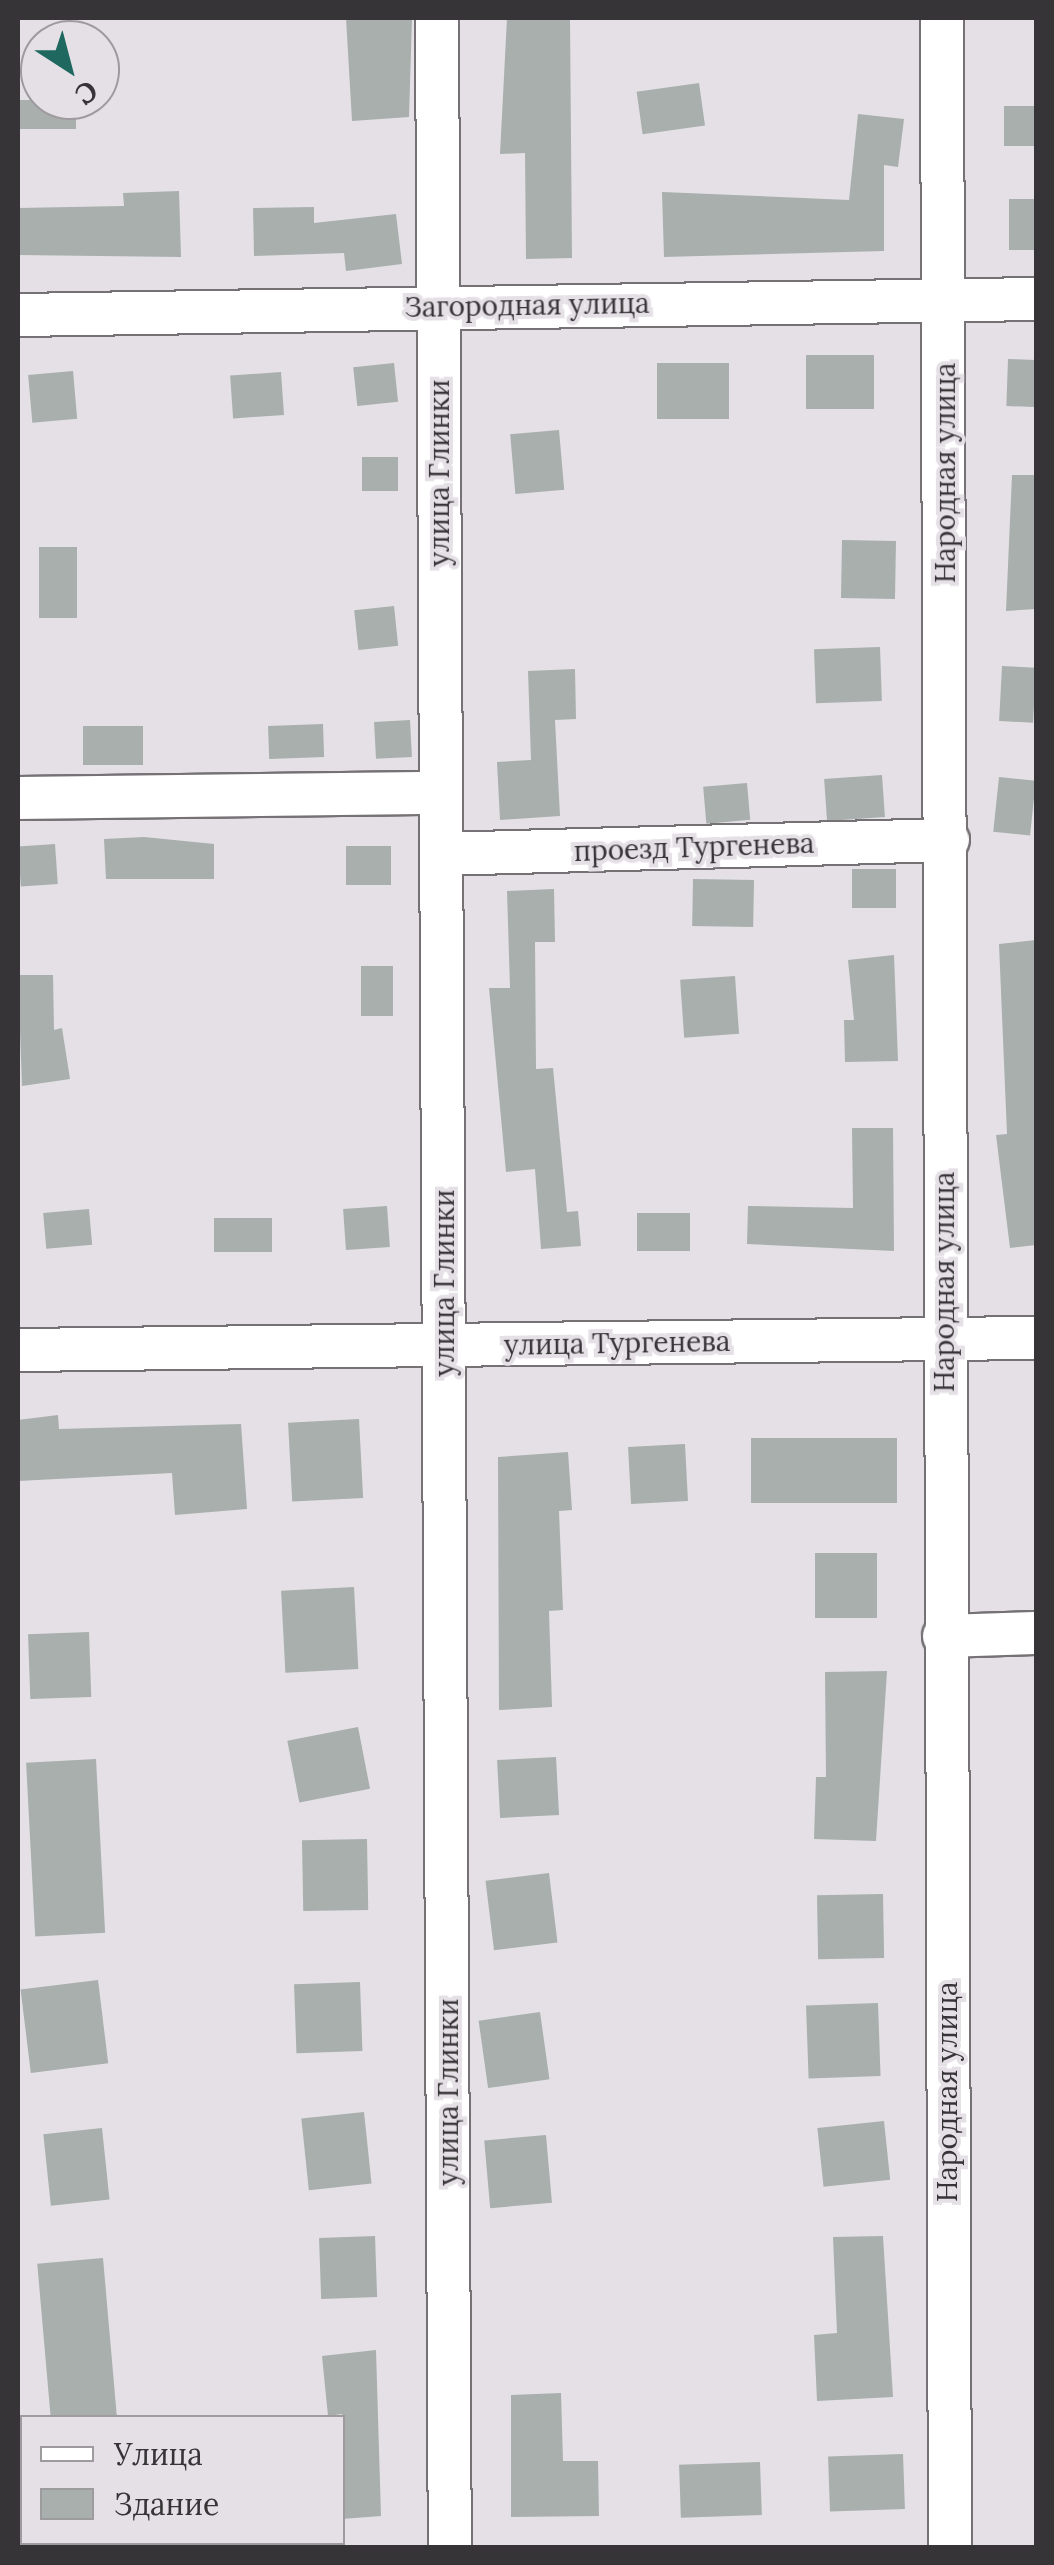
<!DOCTYPE html>
<html>
<head>
<meta charset="utf-8">
<style>
	body { margin:0 }
	#map { position:relative; width:1054px; height:2565px; overflow:hidden; background:#e4e0e5; font-family:Lora,serif }
	div>[style] { position:absolute }
	.building>* { inset:0; background:#a8afad; transform-origin:0 0 }
	.roads { filter:drop-shadow(2px 0 #757175) drop-shadow(-2px 0 #757175) drop-shadow(0 2px #757175) drop-shadow(0 -2px #757175) }
	.minor>* { height:42px; margin:-21px; padding:0 21px; transform-origin:21px; border-radius:21px; background:#fff }
	span { translate:-50% -50%; white-space:nowrap; text-align:center; line-height:1.15; -webkit-text-stroke:8px #e4e0e5; paint-order:stroke }
	.street-label { font-size:28px; color:#363436 }
	.frame { position:absolute; inset:0; border:20px solid #363436; pointer-events:none }
	.legend { position:absolute; left:20px; top:2415px; width:325px; height:130px; box-sizing:border-box; background:#e4e0e5; border:2px solid #9e9b9f; margin:0; padding:12px 18px; list-style:none; font-size:30px; color:#363436 }
	.legend li { display:flex; align-items:center; gap:20px; height:50px }
	.legend b { width:50px; border:2px solid #9e9b9f }
	.north { position:absolute; left:20px; top:20px; width:100px; height:100px; box-sizing:border-box; background:#e4e0e5; border:2px solid #9e9b9f; border-radius:50%; rotate:144deg; font-size:28px; font-weight:700; line-height:40px; text-align:center; color:#363436 }
	.north::after { content:''; display:block; margin:auto; width:35px; height:45px; background:#1e6860; clip-path:polygon(50% 0,100% 100%,50% 72%,0 100%) }
</style>
</head>
<body>
<div id="map">
	<div class="building">
		<div style="clip-path:polygon(346px 18px,412px 18px,409px 117px,352px 121px)"></div>
		<div style="clip-path:polygon(507px 18px,570px 18px,572px 258px,526px 259px,525px 153px,500px 154px)"></div>
		<div style="left:699px;top:83px;width:43px;height:63px;rotate:82deg"></div>
		<div style="left:18px;top:100px;width:58px;height:29px"></div>
		<div style="left:1036px;top:106px;width:40px;height:32px;rotate:90deg"></div>
		<div style="clip-path:polygon(858px 114px,904px 119px,898px 167px,884px 165px,884px 251px,664px 257px,662px 192px,849px 200px)"></div>
		<div style="clip-path:polygon(179px 191px,181px 257px,18px 255px,18px 208px,124px 206px,123px 193px)"></div>
		<div style="left:1036px;top:199px;width:51px;height:27px;rotate:90deg"></div>
		<div style="clip-path:polygon(314px 207px,314px 223px,396px 214px,402px 264px,346px 271px,344px 253px,254px 256px,253px 208px)"></div>
		<div style="left:806px;top:355px;width:68px;height:54px"></div>
		<div style="left:1008px;top:359px;width:28px;height:47px;rotate:2deg"></div>
		<div style="left:394px;top:363px;width:39px;height:41px;rotate:84deg"></div>
		<div style="left:657px;top:363px;width:72px;height:56px"></div>
		<div style="left:73px;top:371px;width:48px;height:45px;rotate:85deg"></div>
		<div style="left:281px;top:372px;width:43px;height:51px;rotate:86deg"></div>
		<div style="left:559px;top:430px;width:60px;height:49px;rotate:85deg"></div>
		<div style="left:362px;top:457px;width:36px;height:34px"></div>
		<div style="clip-path:polygon(1012px 475px,1036px 475px,1036px 609px,1006px 611px)"></div>
		<div style="left:842px;top:540px;width:54px;height:58px;rotate:1deg"></div>
		<div style="left:39px;top:547px;width:38px;height:71px"></div>
		<div style="left:394px;top:606px;width:40px;height:40px;rotate:84deg"></div>
		<div style="left:880px;top:647px;width:54px;height:66px;rotate:88deg"></div>
		<div style="left:1002px;top:666px;width:34px;height:55px;rotate:3deg"></div>
		<div style="clip-path:polygon(575px 669px,576px 719px,555px 720px,560px 816px,500px 820px,497px 762px,531px 760px,528px 671px)"></div>
		<div style="left:410px;top:720px;width:37px;height:36px;rotate:87deg"></div>
		<div style="left:323px;top:724px;width:33px;height:55px;rotate:88deg"></div>
		<div style="left:83px;top:726px;width:60px;height:39px"></div>
		<div style="left:882px;top:775px;width:42px;height:58px;rotate:86deg"></div>
		<div style="left:999px;top:777px;width:37px;height:55px;rotate:6deg"></div>
		<div style="left:747px;top:783px;width:37px;height:44px;rotate:85deg"></div>
		<div style="clip-path:polygon(144px 837px,214px 844px,214px 879px,106px 879px,104px 839px)"></div>
		<div style="left:55px;top:844px;width:40px;height:37px;rotate:86deg"></div>
		<div style="left:391px;top:846px;width:39px;height:45px;rotate:90deg"></div>
		<div style="left:896px;top:869px;width:39px;height:44px;rotate:90deg"></div>
		<div style="left:693px;top:879px;width:61px;height:47px;rotate:1deg"></div>
		<div style="clip-path:polygon(554px 889px,555px 942px,535px 942px,536px 1069px,553px 1068px,567px 1212px,578px 1211px,581px 1246px,541px 1249px,535px 1169px,506px 1172px,489px 988px,510px 988px,507px 891px)"></div>
		<div style="clip-path:polygon(1036px 940px,1036px 1245px,1010px 1248px,996px 1135px,1007px 1134px,999px 944px)"></div>
		<div style="clip-path:polygon(894px 955px,898px 1061px,845px 1062px,844px 1020px,854px 1020px,848px 960px)"></div>
		<div style="left:361px;top:966px;width:32px;height:50px"></div>
		<div style="clip-path:polygon(18px 975px,53px 975px,54px 1030px,62px 1028px,70px 1079px,22px 1086px)"></div>
		<div style="left:735px;top:976px;width:58px;height:55px;rotate:86deg"></div>
		<div style="clip-path:polygon(852px 1128px,893px 1128px,894px 1251px,747px 1244px,748px 1206px,853px 1208px)"></div>
		<div style="left:387px;top:1206px;width:41px;height:44px;rotate:86deg"></div>
		<div style="left:89px;top:1209px;width:36px;height:46px;rotate:85deg"></div>
		<div style="left:690px;top:1213px;width:38px;height:53px;rotate:90deg"></div>
		<div style="left:214px;top:1218px;width:58px;height:34px"></div>
		<div style="clip-path:polygon(58px 1415px,59px 1429px,241px 1424px,247px 1509px,175px 1515px,172px 1473px,18px 1481px,18px 1420px)"></div>
		<div style="left:359px;top:1419px;width:79px;height:71px;rotate:87deg"></div>
		<div style="left:897px;top:1438px;width:65px;height:146px;rotate:90deg"></div>
		<div style="left:685px;top:1444px;width:57px;height:57px;rotate:87deg"></div>
		<div style="clip-path:polygon(568px 1452px,572px 1510px,559px 1511px,563px 1610px,549px 1611px,552px 1707px,499px 1710px,498px 1457px)"></div>
		<div style="left:877px;top:1553px;width:65px;height:62px;rotate:90deg"></div>
		<div style="left:354px;top:1587px;width:82px;height:73px;rotate:87deg"></div>
		<div style="left:89px;top:1632px;width:65px;height:61px;rotate:88deg"></div>
		<div style="clip-path:polygon(887px 1671px,876px 1841px,814px 1839px,816px 1777px,826px 1777px,825px 1672px)"></div>
		<div style="left:358px;top:1727px;width:63px;height:72px;rotate:79deg"></div>
		<div style="left:556px;top:1757px;width:58px;height:59px;rotate:87deg"></div>
		<div style="left:96px;top:1759px;width:174px;height:70px;rotate:87deg"></div>
		<div style="left:367px;top:1839px;width:71px;height:65px;rotate:89deg"></div>
		<div style="left:549px;top:1873px;width:70px;height:64px;rotate:83deg"></div>
		<div style="left:883px;top:1894px;width:64px;height:66px;rotate:89deg"></div>
		<div style="left:98px;top:1980px;width:84px;height:78px;rotate:83deg"></div>
		<div style="left:360px;top:1982px;width:69px;height:66px;rotate:88deg"></div>
		<div style="left:878px;top:2003px;width:73px;height:72px;rotate:88deg"></div>
		<div style="left:540px;top:2012px;width:68px;height:62px;rotate:82deg"></div>
		<div style="left:364px;top:2112px;width:72px;height:63px;rotate:84deg"></div>
		<div style="left:884px;top:2121px;width:59px;height:67px;rotate:84deg"></div>
		<div style="left:102px;top:2128px;width:72px;height:59px;rotate:84deg"></div>
		<div style="left:546px;top:2135px;width:68px;height:62px;rotate:85deg"></div>
		<div style="left:375px;top:2236px;width:61px;height:56px;rotate:88deg"></div>
		<div style="clip-path:polygon(883px 2236px,893px 2397px,817px 2401px,814px 2335px,837px 2333px,833px 2237px)"></div>
		<div style="left:103px;top:2258px;width:161px;height:66px;rotate:85deg"></div>
		<div style="clip-path:polygon(376px 2350px,381px 2516px,342px 2519px,342px 2414px,328px 2416px,322px 2356px)"></div>
		<div style="clip-path:polygon(561px 2393px,563px 2461px,598px 2461px,599px 2516px,511px 2517px,511px 2395px)"></div>
		<div style="left:903px;top:2454px;width:55px;height:75px;rotate:88deg"></div>
		<div style="left:760px;top:2462px;width:53px;height:81px;rotate:88deg"></div>
	</div>
	<div class="roads">
		<div class="minor">
			<div style="left:437px;top:18px;width:2530px;rotate:89.71deg"></div>
			<div style="left:942px;top:18px;width:2530px;rotate:89.82deg"></div>
			<div style="left:18px;top:315px;width:1018px;rotate:-0.9deg"></div>
			<div style="left:18px;top:798px;width:423px;rotate:-0.7deg"></div>
			<div style="left:441px;top:854px;width:507px;rotate:-1.58deg"></div>
			<div style="left:18px;top:1350px;width:1018px;rotate:-0.68deg"></div>
			<div style="left:944px;top:1636px;width:92px;rotate:-1.9deg"></div>
		</div>
	</div>
	<div class="street-label">
		<span style="left:527px;top:305px;rotate:-1deg">Загородная улица</span>
		<span style="left:439px;top:473px;rotate:-90deg">улица Глинки</span>
		<span style="left:945px;top:473px;rotate:-90deg">Народная улица</span>
		<span style="left:694px;top:847px;rotate:-2deg">проезд Тургенева</span>
		<span style="left:944px;top:1282px;rotate:-90deg">Народная улица</span>
		<span style="left:444px;top:1283px;rotate:-90deg">улица Глинки</span>
		<span style="left:617px;top:1343px;rotate:-1deg">улица Тургенева</span>
		<span style="left:448px;top:2092px;rotate:-90deg">улица Глинки</span>
		<span style="left:947px;top:2092px;rotate:-90deg">Народная улица</span>
	</div>
	<div class="frame"></div>
	<ul class="legend">
	<li><b style="height:12px;background:#fff"></b>Улица</li>
	<li><b style="height:28px;background:#a8afad"></b>Здание</li>
	</ul>
	<div class="north">С</div>
</div>
</body>
</html>
